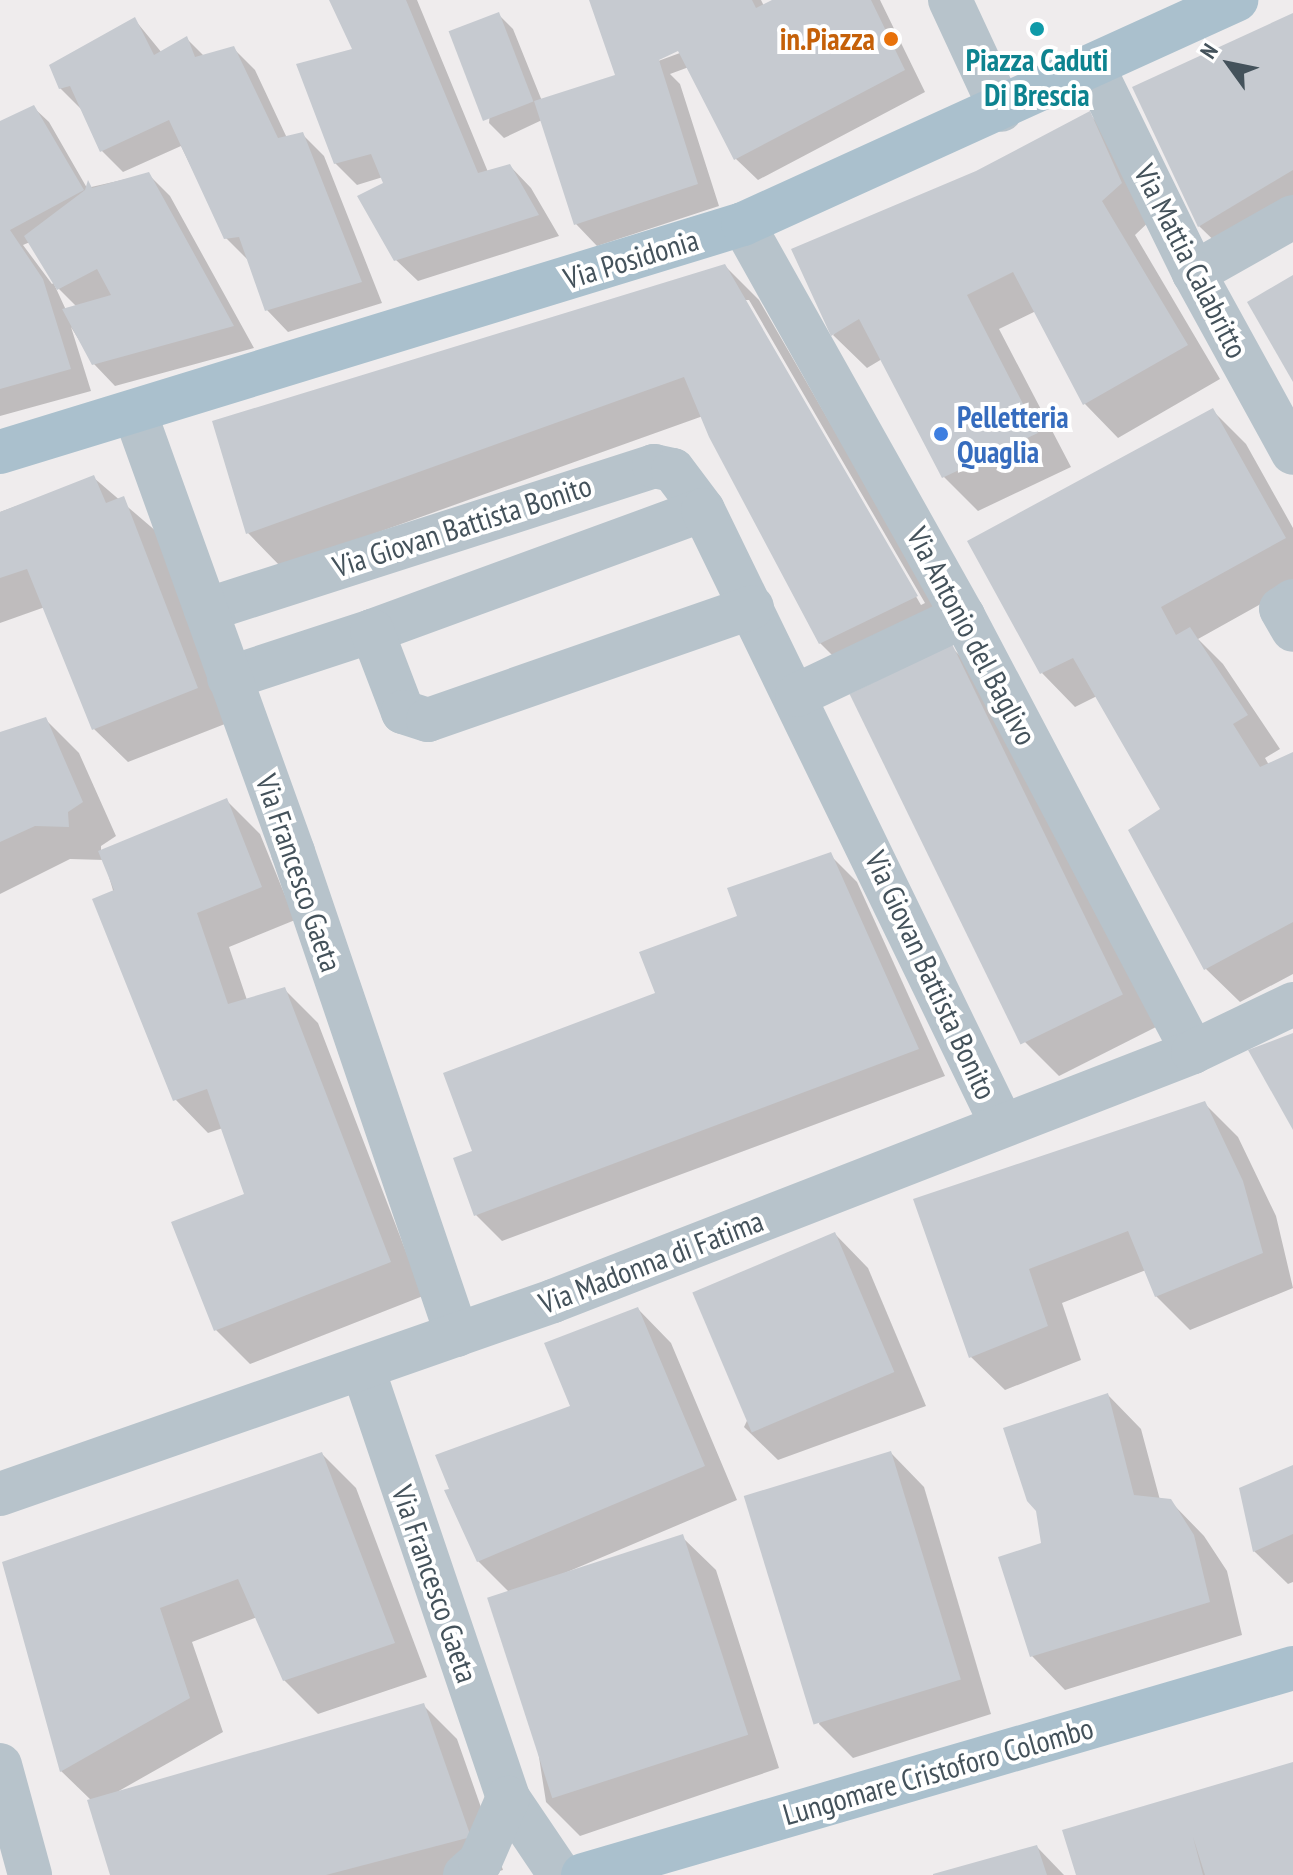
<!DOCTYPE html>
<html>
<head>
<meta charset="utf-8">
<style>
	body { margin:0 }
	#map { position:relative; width:1293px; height:1875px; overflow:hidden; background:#efeced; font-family:"PT Sans Narrow",sans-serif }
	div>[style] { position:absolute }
	.shadow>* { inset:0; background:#0003 }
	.building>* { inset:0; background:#c6cad0; transform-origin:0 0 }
	.pedestrian>* { height:44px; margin:-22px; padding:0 22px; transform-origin:22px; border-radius:22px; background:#b7c3cb }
	.minor>* { height:44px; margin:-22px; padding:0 22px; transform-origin:22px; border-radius:22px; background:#b7c3cb }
	.tertiary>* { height:44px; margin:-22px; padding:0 22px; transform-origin:22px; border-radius:22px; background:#b7c3cb }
	.primary>* { height:44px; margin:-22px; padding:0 22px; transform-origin:22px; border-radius:22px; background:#aac0cd }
	.dots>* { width:22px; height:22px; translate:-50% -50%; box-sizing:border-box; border:4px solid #fff; border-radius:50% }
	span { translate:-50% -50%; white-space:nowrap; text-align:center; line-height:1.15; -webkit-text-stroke:8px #fff; paint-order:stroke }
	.food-label { font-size:30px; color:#c56008; font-weight:700 }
	.right { translate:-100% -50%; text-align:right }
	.culture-label { font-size:30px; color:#0d838f; font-weight:700 }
	.street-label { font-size:30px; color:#44525b }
	.shop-label { font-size:30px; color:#366cbe; font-weight:700 }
	.left { translate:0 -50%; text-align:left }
	.north { position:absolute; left:1189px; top:24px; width:80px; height:80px; -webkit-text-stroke:6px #fff; paint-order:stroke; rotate:303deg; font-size:22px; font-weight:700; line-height:32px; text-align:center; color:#44525b }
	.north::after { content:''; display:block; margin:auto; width:28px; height:36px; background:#44525b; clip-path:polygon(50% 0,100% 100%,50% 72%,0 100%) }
</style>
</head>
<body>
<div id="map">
	<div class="shadow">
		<div style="clip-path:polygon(331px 0,417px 0,488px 172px,510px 166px,531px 188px,559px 236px,418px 281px,396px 260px,383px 177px,357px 185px,335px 163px,355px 51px)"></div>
		<div style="clip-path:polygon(evenodd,591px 0,761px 0,764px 6px,776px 0,880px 0,925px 92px,758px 180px,736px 159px,689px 67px,670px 74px,680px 84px,719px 206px,597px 246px,576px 224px,542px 120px,504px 138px,489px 123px,498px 14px,513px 29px,542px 101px,618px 76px,591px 0,687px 46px,688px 50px,623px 74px,687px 46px)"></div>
		<div style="clip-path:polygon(1293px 15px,1293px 223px,1233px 259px,1199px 226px)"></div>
		<div style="clip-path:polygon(135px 20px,162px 53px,187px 39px,204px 56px,233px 48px,255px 70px,287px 138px,302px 134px,324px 156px,382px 303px,288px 332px,267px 310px,248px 260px,226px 238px,181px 146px,123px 172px,102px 151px,82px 110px,60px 88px)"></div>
		<div style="clip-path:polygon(evenodd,33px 107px,49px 122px,87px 188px,148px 174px,170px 196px,254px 348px,115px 386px,94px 364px,71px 327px,91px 391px,0 416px,0 123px,33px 107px,30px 242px,55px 282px,52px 284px,23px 245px,30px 242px,33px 107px,54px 284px,77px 307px,66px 310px,54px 284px)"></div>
		<div style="clip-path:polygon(1089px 114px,1123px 147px,1154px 217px,1135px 235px,1220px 379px,1118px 438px,1085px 404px,1036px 311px,999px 329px,1071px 467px,978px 511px,944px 477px,882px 359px,867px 368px,833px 335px,976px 173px)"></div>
		<div style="clip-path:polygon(evenodd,725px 266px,759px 300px,950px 630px,854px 677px,820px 643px,703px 416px,281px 567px,248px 533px,725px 266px,744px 300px,749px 300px,925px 603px,921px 605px,744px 300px)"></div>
		<div style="clip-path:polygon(1212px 410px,1246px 444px,1293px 528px,1293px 586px,1198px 639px,1223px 664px,1280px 749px,1265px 758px,1269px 765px,1293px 754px,1293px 974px,1240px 1002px,1206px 969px,1163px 810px,1097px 696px,1075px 707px,1042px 673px)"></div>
		<div style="clip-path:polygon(94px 478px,157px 532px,230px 722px,128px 762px,94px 729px,45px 607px,0 623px,0 512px)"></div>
		<div style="clip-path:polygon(951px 647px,985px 680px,1158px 1026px,1059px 1076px,1025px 1042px)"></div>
		<div style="clip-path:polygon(45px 719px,79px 753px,116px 836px,101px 846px,101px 852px,226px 800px,260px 834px,295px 920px,229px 947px,247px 1000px,284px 989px,318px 1023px,423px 1296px,250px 1364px,216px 1330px,246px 1195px,223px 1128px,208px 1133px,175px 1099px,104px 860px,70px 859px,0 894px,0 735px)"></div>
		<div style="clip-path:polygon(830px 855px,857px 882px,945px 1076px,502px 1241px,475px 1214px,658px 995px,740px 917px)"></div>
		<div style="clip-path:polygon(1204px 1103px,1238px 1137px,1276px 1216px,1293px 1288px,1190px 1330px,1156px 1296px,1146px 1270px,1062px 1303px,1081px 1360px,1005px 1390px,971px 1357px,915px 1200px)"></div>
		<div style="clip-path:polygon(835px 1234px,868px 1268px,926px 1406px,778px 1460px,744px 1427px)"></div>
		<div style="clip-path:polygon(638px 1309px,671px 1343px,737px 1500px,520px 1592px,682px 1537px,716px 1570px,779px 1768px,580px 1836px,546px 1802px,514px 1597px,478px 1561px)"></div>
		<div style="clip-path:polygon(1108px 1395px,1141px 1429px,1160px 1500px,1170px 1501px,1204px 1536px,1227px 1571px,1242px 1635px,1065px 1690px,1032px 1656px,1044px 1544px)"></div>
		<div style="clip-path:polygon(891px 1453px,924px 1487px,991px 1714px,853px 1758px,819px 1724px)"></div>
		<div style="clip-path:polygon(322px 1454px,356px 1488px,427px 1677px,318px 1714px,284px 1680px,257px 1617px,192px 1642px,223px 1732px,117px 1792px,423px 1705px,457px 1739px,503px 1870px,485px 1875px,112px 1875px,92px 1801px,61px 1771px,5px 1564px)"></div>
		<div style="clip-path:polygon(1293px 1467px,1293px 1582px,1288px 1584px,1254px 1551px)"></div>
		<div style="clip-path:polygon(1293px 1764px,1293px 1875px,1078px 1875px)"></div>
		<div style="clip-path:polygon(1037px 1847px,1064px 1875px,937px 1875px)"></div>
	</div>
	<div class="building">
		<div style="clip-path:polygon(329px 0,406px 0,478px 173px,510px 164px,539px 215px,394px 261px,357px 196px,383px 183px,371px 154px,334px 164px,296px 64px,352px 49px)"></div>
		<div style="clip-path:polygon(589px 0,752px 0,756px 8px,772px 0,871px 0,905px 70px,734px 160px,678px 51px,659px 60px,698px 184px,574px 225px,534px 101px,615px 75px)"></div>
		<div style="left:499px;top:12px;width:96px;height:54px;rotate:69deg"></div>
		<div style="clip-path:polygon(1293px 13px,1293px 170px,1198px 227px,1132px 87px)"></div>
		<div style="clip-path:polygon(135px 17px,154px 55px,187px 36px,195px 57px,234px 46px,278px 138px,303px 132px,362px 282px,265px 311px,239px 237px,224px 239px,169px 120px,100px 152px,70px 86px,59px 89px,49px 65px)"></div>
		<div style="clip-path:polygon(34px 105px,84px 190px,10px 230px,43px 279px,71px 369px,0 389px,0 121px)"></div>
		<div style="clip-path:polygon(1090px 111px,1122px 183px,1102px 201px,1188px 345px,1083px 405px,1013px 272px,967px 295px,1038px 433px,942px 478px,859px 319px,831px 336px,791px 249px,976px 171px)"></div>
		<div style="clip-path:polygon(149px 172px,234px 326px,92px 365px,62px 309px,111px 295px,97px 269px,57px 290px,24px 236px,85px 190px,88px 180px,92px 188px)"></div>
		<div style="clip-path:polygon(725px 264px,918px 596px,819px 644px,709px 437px,684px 377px,246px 534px,212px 421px)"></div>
		<div style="clip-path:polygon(1293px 275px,1293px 382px,1247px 302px)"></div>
		<div style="clip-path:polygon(1213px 408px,1286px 538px,1161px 607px,1176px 635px,1190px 627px,1248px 715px,1233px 724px,1260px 767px,1293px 752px,1293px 922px,1204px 970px,1128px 830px,1160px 809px,1073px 658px,1040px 674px,967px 541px)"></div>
		<div style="clip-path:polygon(94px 475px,106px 503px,124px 496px,198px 688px,92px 730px,27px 569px,0 578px,0 512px)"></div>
		<div style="left:952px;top:644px;width:390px;height:114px;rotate:64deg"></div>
		<div style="clip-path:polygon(46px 717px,83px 802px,68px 812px,69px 827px,35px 826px,0 842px,0 732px)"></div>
		<div style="clip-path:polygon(227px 798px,262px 887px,197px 913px,228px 1004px,285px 987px,391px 1262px,214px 1331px,171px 1222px,244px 1194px,207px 1089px,173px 1101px,92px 899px,114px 890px,98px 851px)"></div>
		<div style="clip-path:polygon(831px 852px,919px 1049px,474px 1216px,453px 1158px,472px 1151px,443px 1073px,655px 993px,639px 952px,737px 916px,727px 888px)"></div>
		<div style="clip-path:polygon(1293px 1033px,1293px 1130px,1248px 1050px)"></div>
		<div style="clip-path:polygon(1205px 1101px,1243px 1181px,1263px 1253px,1155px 1297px,1128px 1231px,1029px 1269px,1048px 1326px,969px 1358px,913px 1199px)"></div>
		<div style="left:835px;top:1232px;width:152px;height:155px;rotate:67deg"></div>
		<div style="clip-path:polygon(638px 1307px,705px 1466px,477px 1562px,444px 1490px,449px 1489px,435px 1455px,570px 1406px,544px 1343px)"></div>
		<div style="clip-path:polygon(1108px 1393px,1134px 1495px,1171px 1499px,1194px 1535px,1210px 1602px,1030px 1657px,998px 1557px,1041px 1543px,1036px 1511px,1027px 1501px,1003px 1428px)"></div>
		<div style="left:891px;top:1451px;width:239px;height:154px;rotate:73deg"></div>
		<div style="clip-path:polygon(322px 1452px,395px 1643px,283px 1681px,238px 1579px,160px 1608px,190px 1698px,60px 1772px,2px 1562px)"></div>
		<div style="clip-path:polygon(1293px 1465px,1293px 1534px,1253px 1552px,1239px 1488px)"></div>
		<div style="left:683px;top:1534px;width:211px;height:206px;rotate:72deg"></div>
		<div style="clip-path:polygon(424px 1703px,471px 1837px,326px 1875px,110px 1875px,87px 1800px)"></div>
		<div style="clip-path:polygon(1293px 1762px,1293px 1875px,1205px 1875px,1193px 1837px,1203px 1875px,1076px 1875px,1062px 1830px)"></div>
		<div style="clip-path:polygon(1037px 1845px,1047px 1875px,933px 1875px,933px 1874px)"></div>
	</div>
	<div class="pedestrian">
		<div style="left:1093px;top:67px;width:229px;rotate:63.9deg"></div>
		<div style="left:206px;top:610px;width:471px;rotate:-17.8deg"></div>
		<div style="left:654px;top:466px;width:19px;rotate:12deg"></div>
		<div style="left:673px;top:470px;width:50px;rotate:53.1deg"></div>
	</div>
	<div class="minor">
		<div style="left:950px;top:0;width:121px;rotate:65.1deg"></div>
		<div style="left:1293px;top:217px;width:114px;rotate:150.5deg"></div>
		<div style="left:1194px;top:273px;width:205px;rotate:61.2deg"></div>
		<div style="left:743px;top:224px;width:450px;rotate:60.7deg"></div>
		<div style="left:963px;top:616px;width:493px;rotate:62.2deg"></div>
		<div style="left:1293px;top:601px;width:14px;rotate:146deg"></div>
		<div style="left:1281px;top:609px;width:24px;rotate:60deg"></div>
		<div style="left:372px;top:631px;width:352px;rotate:-20.1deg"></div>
		<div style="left:703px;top:510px;width:684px;rotate:64.07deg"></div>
		<div style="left:229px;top:678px;width:151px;rotate:-18.2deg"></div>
		<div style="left:372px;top:631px;width:87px;rotate:69.1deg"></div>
		<div style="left:403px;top:712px;width:26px;rotate:18deg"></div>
		<div style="left:428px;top:720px;width:343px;rotate:-19.2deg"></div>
		<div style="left:797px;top:695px;width:184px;rotate:-25.4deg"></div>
	</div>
	<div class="tertiary">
		<div style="left:135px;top:413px;width:467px;rotate:70.2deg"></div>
		<div style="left:293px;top:852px;width:510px;rotate:71.25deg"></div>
		<div style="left:363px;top:1369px;width:453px;rotate:71.3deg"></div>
		<div style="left:508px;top:1798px;width:93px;rotate:56deg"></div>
		<div style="left:0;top:1494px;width:586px;rotate:-19.24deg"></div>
		<div style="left:553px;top:1301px;width:687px;rotate:-21.26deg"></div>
		<div style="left:1193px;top:1052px;width:111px;rotate:-25.6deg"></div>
		<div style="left:0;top:1765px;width:114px;rotate:74.7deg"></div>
		<div style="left:465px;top:1875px;width:20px;rotate:-41deg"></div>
		<div style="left:480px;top:1862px;width:70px;rotate:-66.4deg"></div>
	</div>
	<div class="primary">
		<div style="left:0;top:452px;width:777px;rotate:-17.06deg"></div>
		<div style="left:743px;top:224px;width:542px;rotate:-24.44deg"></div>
		<div style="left:583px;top:1875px;width:740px;rotate:-16.25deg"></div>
	</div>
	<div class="dots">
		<div style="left:1037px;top:29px;background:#0f9aa8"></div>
		<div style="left:891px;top:39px;background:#e8710a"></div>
		<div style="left:941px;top:434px;background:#3f7fe0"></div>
	</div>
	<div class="food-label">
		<span class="right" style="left:875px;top:39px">in.Piazza</span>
	</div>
	<div class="culture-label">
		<span style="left:1037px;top:77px">Piazza Caduti<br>Di Brescia</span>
	</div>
	<div class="street-label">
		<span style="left:631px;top:259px;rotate:-17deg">Via Posidonia</span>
		<span style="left:1191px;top:261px;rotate:63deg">Via Mattia Calabritto</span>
		<span style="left:462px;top:526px;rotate:-18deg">Via Giovan Battista Bonito</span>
		<span style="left:972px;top:636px;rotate:62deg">Via Antonio del Baglivo</span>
		<span style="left:299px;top:873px;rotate:71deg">Via Francesco Gaeta</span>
		<span style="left:931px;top:975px;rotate:65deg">Via Giovan Battista Bonito</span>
		<span style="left:651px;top:1262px;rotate:-21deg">Via Madonna di Fatima</span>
		<span style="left:435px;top:1584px;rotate:71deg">Via Francesco Gaeta</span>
		<span style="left:938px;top:1771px;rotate:-16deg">Lungomare Cristoforo Colombo</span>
	</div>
	<div class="shop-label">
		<span class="left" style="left:957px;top:434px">Pelletteria<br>Quaglia</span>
	</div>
	<div class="north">N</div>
</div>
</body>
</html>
